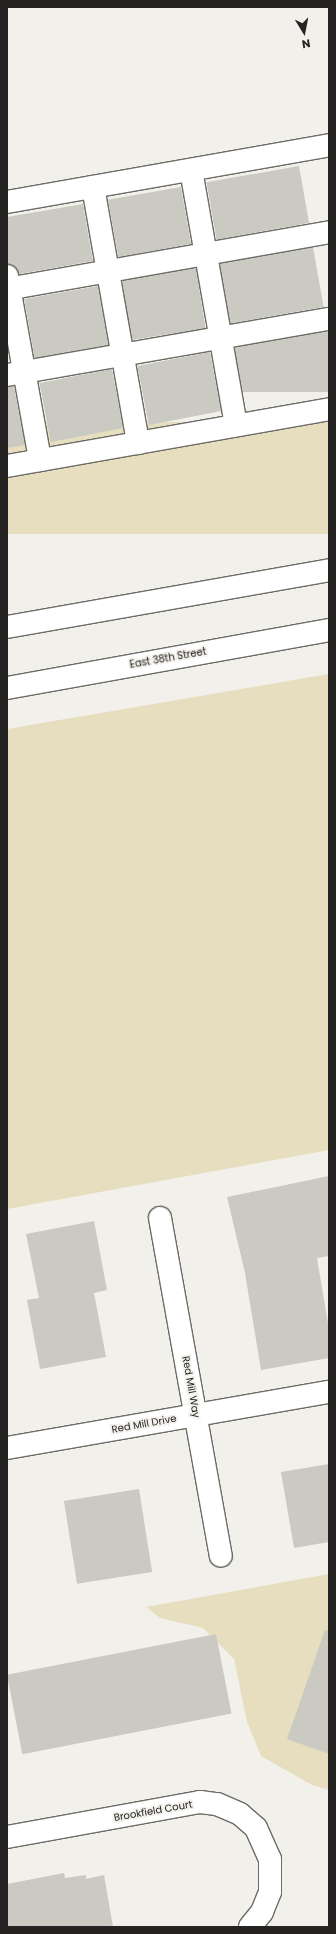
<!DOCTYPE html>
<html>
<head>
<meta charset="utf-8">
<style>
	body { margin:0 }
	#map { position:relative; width:336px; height:1934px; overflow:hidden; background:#f2f0ea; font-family:Poppins,sans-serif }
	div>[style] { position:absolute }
	.green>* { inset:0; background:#e7debf; transform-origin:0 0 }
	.building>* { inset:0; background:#cac9c2; transform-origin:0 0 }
	.roads { filter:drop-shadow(1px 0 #6c6b65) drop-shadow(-1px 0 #6c6b65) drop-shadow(0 1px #6c6b65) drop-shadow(0 -1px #6c6b65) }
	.minor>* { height:22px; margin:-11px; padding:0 11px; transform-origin:11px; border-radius:11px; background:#fff }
	.major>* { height:22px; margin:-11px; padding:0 11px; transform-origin:11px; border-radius:11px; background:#fff }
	span { translate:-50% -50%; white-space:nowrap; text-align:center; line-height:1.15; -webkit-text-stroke:3.5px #f2f0ea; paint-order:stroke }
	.street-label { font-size:10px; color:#252422 }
	.frame { position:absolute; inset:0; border:8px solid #252422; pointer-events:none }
	.north { position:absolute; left:284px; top:12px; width:40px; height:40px; -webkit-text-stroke:3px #f2f0ea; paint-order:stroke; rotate:170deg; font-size:11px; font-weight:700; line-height:16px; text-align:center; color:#252422 }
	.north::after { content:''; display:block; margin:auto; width:14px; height:18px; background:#252422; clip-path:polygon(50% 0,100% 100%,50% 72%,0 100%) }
</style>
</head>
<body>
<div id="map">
	<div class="green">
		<div style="left:329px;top:422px;width:112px;height:327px;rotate:90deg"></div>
		<div style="clip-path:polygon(329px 674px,329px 1150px,7px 1209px,7px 729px)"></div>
		<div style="clip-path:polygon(329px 1574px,329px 1790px,312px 1785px,261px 1756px,247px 1722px,234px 1659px,203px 1628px,160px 1618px,146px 1607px)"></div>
	</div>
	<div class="building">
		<div style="left:299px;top:166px;width:58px;height:94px;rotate:80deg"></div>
		<div style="left:181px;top:187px;width:58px;height:74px;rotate:80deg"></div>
		<div style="clip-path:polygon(83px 204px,93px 261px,19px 274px,16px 268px,7px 264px,7px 217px)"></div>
		<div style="left:313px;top:247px;width:61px;height:95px;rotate:80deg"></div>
		<div style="left:196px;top:268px;width:61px;height:75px;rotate:81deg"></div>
		<div style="left:98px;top:286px;width:60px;height:75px;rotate:80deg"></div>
		<div style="left:329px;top:332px;width:60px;height:95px;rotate:90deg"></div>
		<div style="left:210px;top:352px;width:60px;height:74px;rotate:79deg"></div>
		<div style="left:112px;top:369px;width:60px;height:74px;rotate:79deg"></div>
		<div style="clip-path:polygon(14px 386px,25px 445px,7px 448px,7px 387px)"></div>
		<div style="clip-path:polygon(329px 1176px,329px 1256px,317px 1258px,329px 1329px,329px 1358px,261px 1370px,245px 1273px,227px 1197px)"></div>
		<div style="clip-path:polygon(94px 1221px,107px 1290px,94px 1293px,106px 1357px,40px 1369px,27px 1300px,39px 1298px,26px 1234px)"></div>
		<div style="clip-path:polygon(329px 1464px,329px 1542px,294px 1548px,281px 1472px)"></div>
		<div style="left:139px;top:1489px;width:84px;height:76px;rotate:81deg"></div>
		<div style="clip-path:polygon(325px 1630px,329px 1631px,329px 1754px,287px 1739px)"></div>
		<div style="left:216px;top:1634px;width:81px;height:213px;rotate:79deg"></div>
		<div style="clip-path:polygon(64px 1873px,65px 1878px,86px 1875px,86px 1879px,104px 1875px,113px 1927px,7px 1927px,7px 1884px)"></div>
	</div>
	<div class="roads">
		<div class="minor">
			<div style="left:191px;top:170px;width:259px;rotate:80deg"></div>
			<div style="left:93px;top:187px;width:260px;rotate:80deg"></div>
			<div style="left:7px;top:202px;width:327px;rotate:-10deg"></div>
			<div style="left:7px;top:276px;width:187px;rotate:79.8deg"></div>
			<div style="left:7px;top:289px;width:327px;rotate:-10deg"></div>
			<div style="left:7px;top:375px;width:327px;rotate:-9.9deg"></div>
			<div style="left:7px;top:466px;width:327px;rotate:-10deg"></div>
			<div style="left:160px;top:1218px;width:343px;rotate:79.8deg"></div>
			<div style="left:7px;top:1448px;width:327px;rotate:-9.9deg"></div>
			<div style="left:7px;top:1837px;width:196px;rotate:-10.3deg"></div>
			<div style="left:200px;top:1802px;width:17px;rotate:7deg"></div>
			<div style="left:217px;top:1804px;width:25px;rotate:23deg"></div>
			<div style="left:240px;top:1814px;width:21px;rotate:41deg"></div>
			<div style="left:256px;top:1828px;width:34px;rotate:66deg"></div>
			<div style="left:270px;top:1859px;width:33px;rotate:90deg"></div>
			<div style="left:270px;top:1892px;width:22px;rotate:112deg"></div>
			<div style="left:262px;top:1912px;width:19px;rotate:129deg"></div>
		</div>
		<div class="major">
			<div style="left:7px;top:627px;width:327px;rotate:-10deg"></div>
			<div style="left:7px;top:688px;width:327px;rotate:-10.2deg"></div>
		</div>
	</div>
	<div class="street-label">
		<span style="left:168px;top:658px;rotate:-10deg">East 38th Street</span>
		<span style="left:191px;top:1387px;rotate:80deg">Red Mill Way</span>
		<span style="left:144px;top:1424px;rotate:-10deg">Red Mill Drive</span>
		<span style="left:153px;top:1811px;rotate:-10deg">Brookfield Court</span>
	</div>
	<div class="frame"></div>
	<div class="north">N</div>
</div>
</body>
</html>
